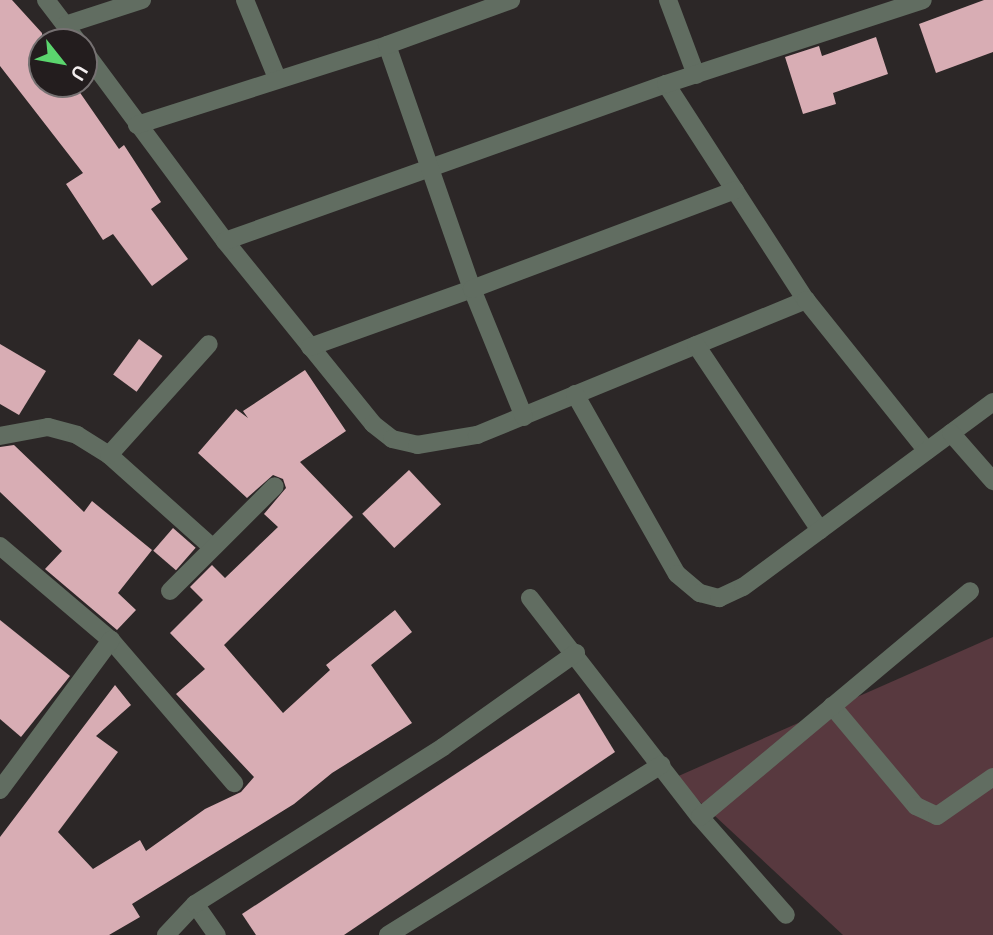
<!DOCTYPE html>
<html>
<head>
<meta charset="utf-8">
<style>
	body { margin:0 }
	#map { position:relative; width:993px; height:935px; overflow:hidden; background:#2c2727; font-family:Lato,sans-serif }
	div>[style] { position:absolute }
	.green>* { inset:0; background:#58393f }
	.building>* { inset:0; background:#d8adb4; transform-origin:0 0 }
	.minor>* { height:18px; margin:-9px; padding:0 9px; transform-origin:9px; border-radius:9px; background:#616d61 }
	span { translate:-50% -50%; white-space:nowrap; text-align:center; line-height:1.15; -webkit-text-stroke:7px #231d1e; paint-order:stroke }
	.north { position:absolute; left:28px; top:28px; width:70px; height:70px; box-sizing:border-box; background:#231d1e; border:2px solid #767172; border-radius:50%; rotate:121deg; font-size:19px; font-weight:700; line-height:28px; text-align:center; color:#f3eeef }
	.north::after { content:''; display:block; margin:auto; width:24px; height:32px; background:#5bd56e; clip-path:polygon(50% 0,100% 100%,50% 72%,0 100%) }
</style>
</head>
<body>
<div id="map">
	<div class="green">
		<div style="clip-path:polygon(993px 637px,993px 935px,843px 935px,674px 778px)"></div>
	</div>
	<div class="building">
		<div style="clip-path:polygon(0 0,12px 0,42px 33px,42px 84px,74px 84px,119px 149px,124px 145px,161px 202px,151px 209px,188px 259px,152px 286px,113px 234px,103px 240px,66px 184px,83px 173px,0 66px)"></div>
		<div style="clip-path:polygon(984px 0,993px 0,993px 52px,936px 73px,919px 24px)"></div>
		<div style="clip-path:polygon(876px 37px,888px 74px,833px 93px,836px 104px,803px 114px,785px 57px,819px 46px,822px 56px)"></div>
		<div style="left:139px;top:339px;width:29px;height:44px;rotate:36deg"></div>
		<div style="clip-path:polygon(0 344px,46px 371px,19px 415px,0 404px)"></div>
		<div style="clip-path:polygon(305px 370px,346px 431px,300px 462px,353px 517px,224px 645px,283px 713px,330px 670px,326px 665px,395px 610px,412px 632px,371px 665px,412px 723px,332px 773px,294px 804px,132px 904px,140px 917px,109px 935px,0 935px,0 837px,115px 685px,131px 705px,96px 736px,118px 752px,58px 832px,93px 869px,140px 840px,146px 851px,205px 809px,241px 792px,254px 777px,176px 694px,205px 669px,170px 633px,203px 600px,190px 587px,212px 565px,225px 578px,278px 527px,264px 514px,286px 488px,283px 479px,273px 475px,247px 498px,198px 453px,236px 409px,248px 418px,243px 411px)"></div>
		<div style="clip-path:polygon(14px 445px,84px 512px,92px 501px,152px 550px,118px 593px,136px 610px,117px 630px,45px 569px,62px 551px,0 492px,0 447px)"></div>
		<div style="left:409px;top:470px;width:47px;height:64px;rotate:47deg"></div>
		<div style="left:173px;top:528px;width:30px;height:30px;rotate:41deg"></div>
		<div style="clip-path:polygon(0 620px,70px 676px,21px 737px,0 719px)"></div>
		<div style="clip-path:polygon(579px 693px,615px 752px,344px 935px,256px 935px,242px 914px)"></div>
	</div>
	<div class="minor">
		<div style="left:46px;top:0;width:53px;rotate:52.7deg"></div>
		<div style="left:245px;top:0;width:84px;rotate:67.7deg"></div>
		<div style="left:668px;top:0;width:80px;rotate:69.5deg"></div>
		<div style="left:65px;top:25px;width:81px;rotate:-18deg"></div>
		<div style="left:84px;top:51px;width:237px;rotate:53.4deg"></div>
		<div style="left:225px;top:241px;width:235px;rotate:51deg"></div>
		<div style="left:373px;top:424px;width:24px;rotate:38deg"></div>
		<div style="left:392px;top:439px;width:26px;rotate:13deg"></div>
		<div style="left:417px;top:445px;width:61px;rotate:-9.5deg"></div>
		<div style="left:477px;top:435px;width:356px;rotate:-22.3deg"></div>
		<div style="left:666px;top:84px;width:257px;rotate:57.1deg"></div>
		<div style="left:806px;top:300px;width:193px;rotate:51.3deg"></div>
		<div style="left:137px;top:125px;width:262px;rotate:-17.7deg"></div>
		<div style="left:225px;top:241px;width:468px;rotate:-19.6deg"></div>
		<div style="left:666px;top:84px;width:270px;rotate:-18.1deg"></div>
		<div style="left:696px;top:345px;width:223px;rotate:56.2deg"></div>
		<div style="left:310px;top:347px;width:172px;rotate:-19.7deg"></div>
		<div style="left:472px;top:289px;width:258px;rotate:-109.2deg"></div>
		<div style="left:387px;top:45px;width:132px;rotate:-19.9deg"></div>
		<div style="left:575px;top:394px;width:207px;rotate:60.5deg"></div>
		<div style="left:677px;top:574px;width:30px;rotate:40deg"></div>
		<div style="left:700px;top:593px;width:20px;rotate:15deg"></div>
		<div style="left:719px;top:598px;width:26px;rotate:-25deg"></div>
		<div style="left:743px;top:587px;width:311px;rotate:-36.5deg"></div>
		<div style="left:524px;top:417px;width:138px;rotate:-112.1deg"></div>
		<div style="left:472px;top:289px;width:281px;rotate:-20.6deg"></div>
		<div style="left:951px;top:433px;width:64px;rotate:48.8deg"></div>
		<div style="left:0;top:436px;width:49px;rotate:-10.6deg"></div>
		<div style="left:48px;top:427px;width:30px;rotate:15deg"></div>
		<div style="left:77px;top:435px;width:38px;rotate:32deg"></div>
		<div style="left:109px;top:455px;width:138px;rotate:41.8deg"></div>
		<div style="left:109px;top:455px;width:149px;rotate:-48deg"></div>
		<div style="left:0;top:546px;width:145px;rotate:40.3deg"></div>
		<div style="left:111px;top:640px;width:189px;rotate:49.3deg"></div>
		<div style="left:170px;top:591px;width:148px;rotate:-45deg"></div>
		<div style="left:530px;top:598px;width:277px;rotate:52.2deg"></div>
		<div style="left:700px;top:817px;width:130px;rotate:48.7deg"></div>
		<div style="left:832px;top:706px;width:131px;rotate:50deg"></div>
		<div style="left:916px;top:806px;width:23px;rotate:25deg"></div>
		<div style="left:937px;top:816px;width:68px;rotate:-34.9deg"></div>
		<div style="left:0;top:790px;width:187px;rotate:-53.5deg"></div>
		<div style="left:700px;top:817px;width:352px;rotate:-39.9deg"></div>
		<div style="left:195px;top:904px;width:38px;rotate:55deg"></div>
		<div style="left:166px;top:935px;width:42px;rotate:-46.9deg"></div>
		<div style="left:195px;top:904px;width:294px;rotate:-32.3deg"></div>
		<div style="left:443px;top:747px;width:163px;rotate:-35.3deg"></div>
		<div style="left:388px;top:935px;width:322px;rotate:-31.9deg"></div>
	</div>
	<div class="north">U</div>
</div>
</body>
</html>
